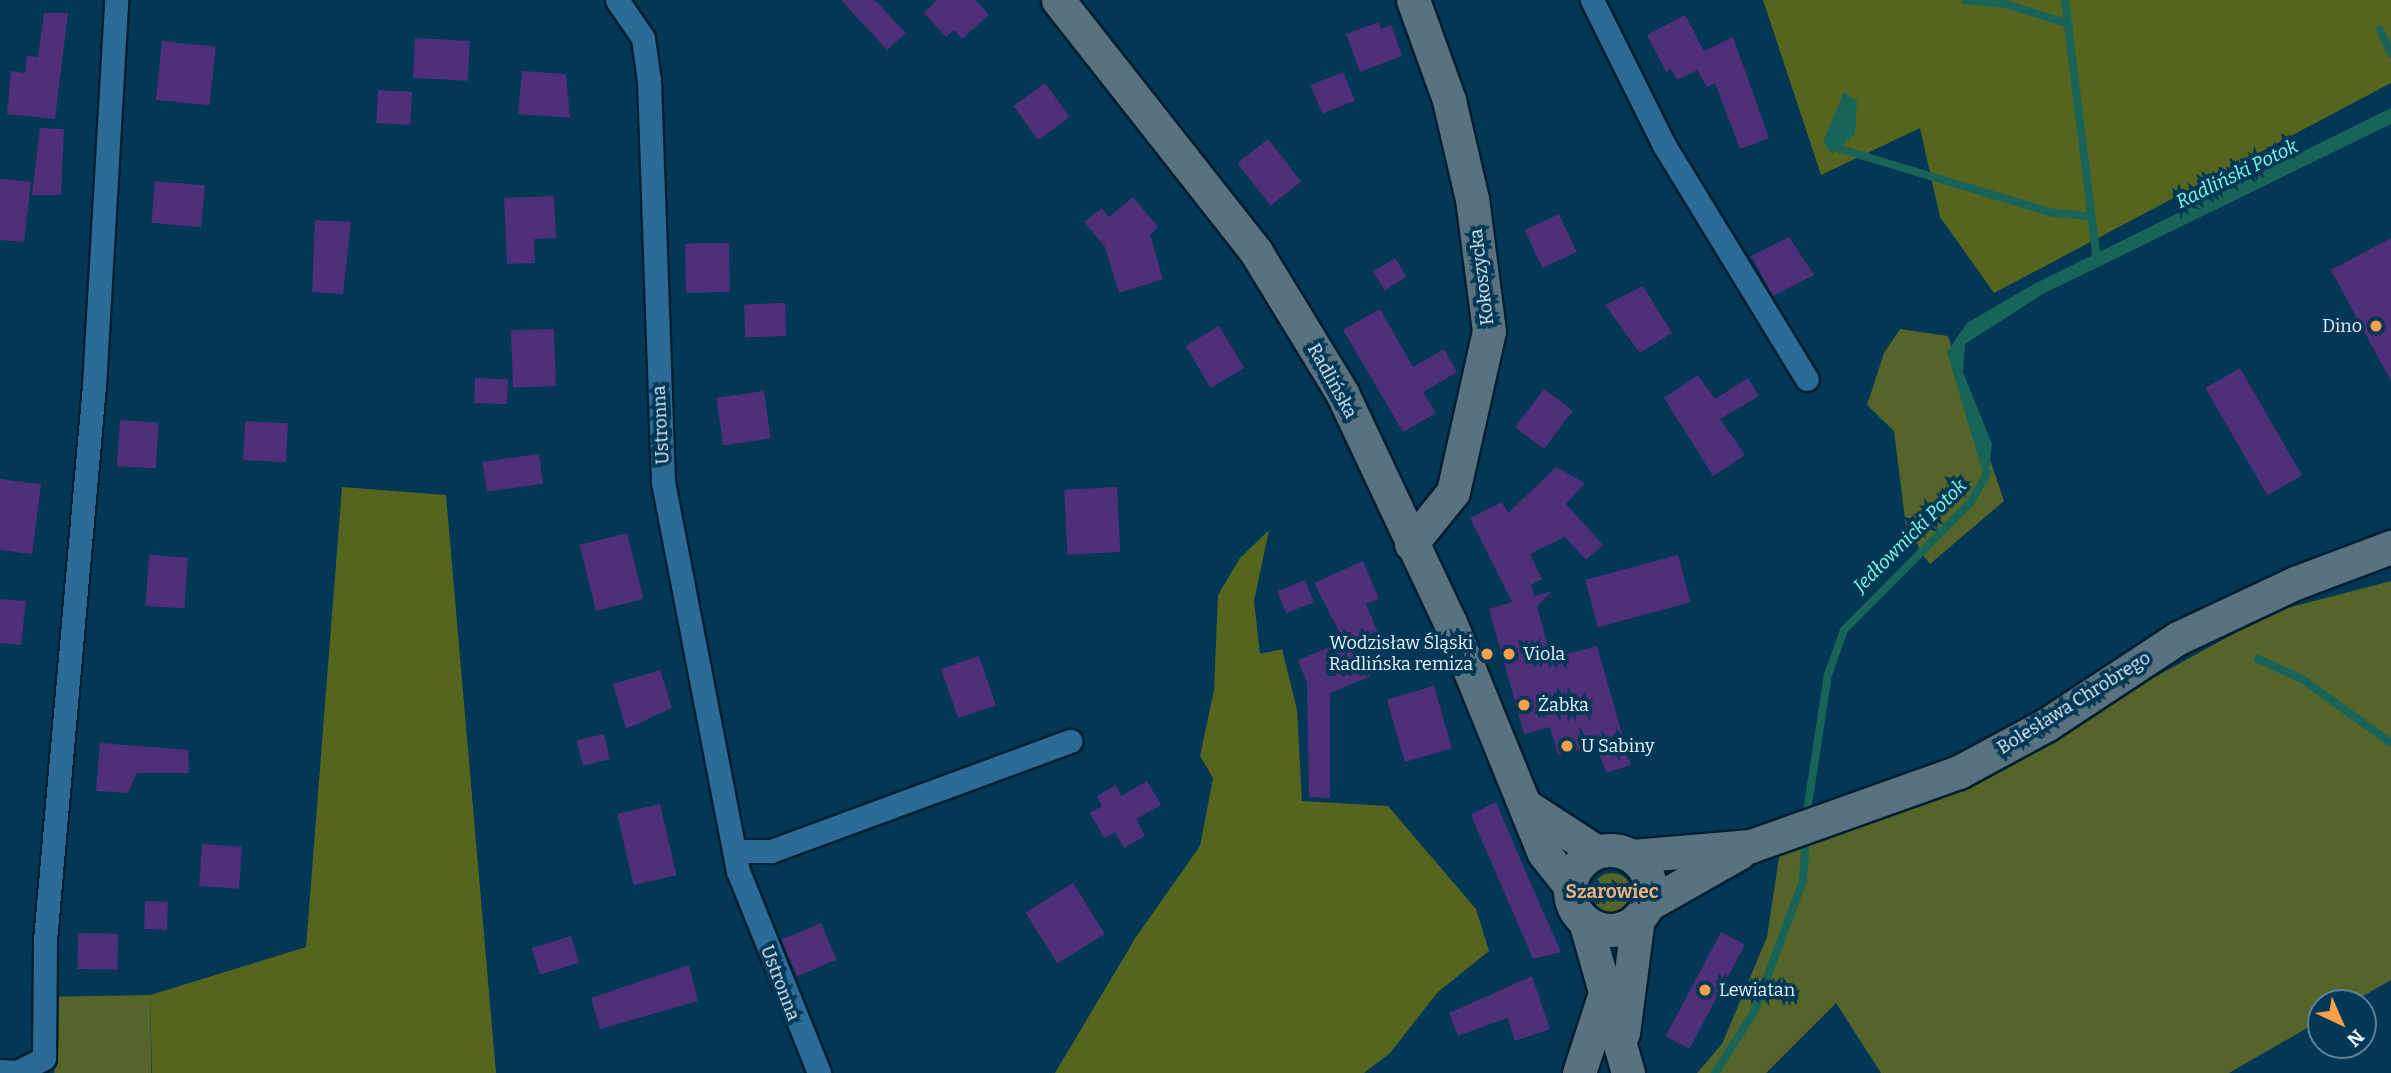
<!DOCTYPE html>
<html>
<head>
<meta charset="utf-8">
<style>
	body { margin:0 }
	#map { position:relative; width:2391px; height:1073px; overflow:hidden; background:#023756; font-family:Bitter,serif }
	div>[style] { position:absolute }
	.green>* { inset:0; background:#556429; transform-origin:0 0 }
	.round { border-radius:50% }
	.forest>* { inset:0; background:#55651e }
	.water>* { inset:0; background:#186459 }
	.stream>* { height:8px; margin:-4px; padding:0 4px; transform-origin:4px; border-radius:4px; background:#186459 }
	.building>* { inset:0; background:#502f79; transform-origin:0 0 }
	.roads { filter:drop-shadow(2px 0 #001e32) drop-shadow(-2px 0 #001e32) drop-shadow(0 2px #001e32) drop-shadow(0 -2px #001e32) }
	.street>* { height:23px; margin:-11.5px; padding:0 11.5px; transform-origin:11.5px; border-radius:11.5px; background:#2c6b95 }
	.secondary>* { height:33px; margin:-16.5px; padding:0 16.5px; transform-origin:16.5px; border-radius:16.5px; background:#58727f }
	.secondary>.ring { margin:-16.5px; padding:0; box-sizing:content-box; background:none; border:33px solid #58727f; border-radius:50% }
	.dots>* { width:19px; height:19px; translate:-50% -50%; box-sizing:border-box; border:4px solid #023756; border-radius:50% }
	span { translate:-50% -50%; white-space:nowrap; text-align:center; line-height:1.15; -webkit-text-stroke:7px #023756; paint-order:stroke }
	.street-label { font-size:18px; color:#e7f3fd }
	.poi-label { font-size:18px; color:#e7f3fd }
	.right { translate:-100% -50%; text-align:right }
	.left { translate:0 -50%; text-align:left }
	.water-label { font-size:19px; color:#78fde8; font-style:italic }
	.neighbourhood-label { font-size:19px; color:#eeb07b; font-weight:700 }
	.north { position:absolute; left:2307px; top:989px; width:70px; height:70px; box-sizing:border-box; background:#023756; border:2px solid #5e8299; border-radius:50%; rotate:136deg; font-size:19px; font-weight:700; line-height:28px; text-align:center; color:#e7f3fd }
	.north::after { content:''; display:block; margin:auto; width:24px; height:32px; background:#f8a04c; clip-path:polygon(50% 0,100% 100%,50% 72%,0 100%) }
</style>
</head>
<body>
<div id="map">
	<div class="green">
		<div style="clip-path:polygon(1900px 329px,1948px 336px,2004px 501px,1930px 564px,1907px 535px,1894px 431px,1867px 405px,1884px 353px)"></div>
		<div style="clip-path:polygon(2391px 581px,2391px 980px,2351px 1003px,2321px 1003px,2321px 1020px,2229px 1073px,1881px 1073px,1836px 1003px,1766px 1073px,1697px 1073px,1722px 1044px,1767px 937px,1780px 850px,1940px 795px,2275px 611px)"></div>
		<div class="round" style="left:1592px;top:873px;width:40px;height:40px"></div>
		<div style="left:150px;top:995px;width:78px;height:97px;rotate:89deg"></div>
	</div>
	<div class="forest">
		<div style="clip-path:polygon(1763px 0,2391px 0,2391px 83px,1994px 293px,1940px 217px,1920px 128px,1821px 175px)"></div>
		<div style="clip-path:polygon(342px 487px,446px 495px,496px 1073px,152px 1073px,150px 995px,306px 947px)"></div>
		<div style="clip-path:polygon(1269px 530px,1254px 601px,1260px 654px,1282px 649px,1297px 710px,1302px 801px,1388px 806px,1476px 909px,1489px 951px,1438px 992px,1390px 1053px,1364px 1073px,1055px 1073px,1136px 937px,1200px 846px,1213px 778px,1200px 756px,1214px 690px,1218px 595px,1240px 558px)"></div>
	</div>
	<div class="water">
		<div style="clip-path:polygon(1844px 92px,1857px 101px,1855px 134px,1832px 154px,1823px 142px)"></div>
		<div style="clip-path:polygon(2391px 108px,2391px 124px,2043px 294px,1965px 344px,1963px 372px,1992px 444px,1987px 487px,1947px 352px,1967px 323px,2034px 284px)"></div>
	</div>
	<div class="stream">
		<div style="left:1965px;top:0;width:37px;rotate:5deg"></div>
		<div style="left:2002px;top:3px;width:70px;rotate:17.4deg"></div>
		<div style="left:2065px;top:0;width:263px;rotate:83deg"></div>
		<div style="left:2380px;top:30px;width:26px;rotate:65deg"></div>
		<div style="left:1840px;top:149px;width:223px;rotate:16.7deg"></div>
		<div style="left:2054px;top:213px;width:38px;rotate:5deg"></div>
		<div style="left:2258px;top:659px;width:48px;rotate:24.4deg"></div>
		<div style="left:2302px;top:679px;width:110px;rotate:35.7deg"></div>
		<div style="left:1806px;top:818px;width:145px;rotate:-81.3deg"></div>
		<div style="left:1828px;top:675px;width:48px;rotate:-70.4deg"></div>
		<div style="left:1844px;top:630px;width:180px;rotate:-45.2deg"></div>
		<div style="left:1971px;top:502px;width:33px;rotate:-61deg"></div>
		<div style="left:1715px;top:1073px;width:72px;rotate:-57.4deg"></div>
		<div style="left:1754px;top:1012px;width:140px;rotate:-69.5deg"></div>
		<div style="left:1803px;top:881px;width:47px;rotate:-86.3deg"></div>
	</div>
	<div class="building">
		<div style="clip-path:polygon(841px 0,875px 0,906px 33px,887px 50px)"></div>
		<div style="clip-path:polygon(937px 0,975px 0,989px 15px,962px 39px,954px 30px,946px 37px,924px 13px)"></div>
		<div style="clip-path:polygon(44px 13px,68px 13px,55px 119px,7px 114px,11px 71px,25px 73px,27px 56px,38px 57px)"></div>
		<div style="clip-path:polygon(1685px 15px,1704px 51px,1733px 37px,1769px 138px,1740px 149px,1715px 83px,1707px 87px,1697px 70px,1677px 80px,1671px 69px,1666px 72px,1647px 35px)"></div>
		<div style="clip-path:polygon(1379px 22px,1381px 29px,1391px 25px,1402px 56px,1360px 72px,1346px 34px)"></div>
		<div style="left:415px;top:38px;width:55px;height:40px;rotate:3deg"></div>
		<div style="left:162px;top:41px;width:54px;height:59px;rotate:6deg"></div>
		<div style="clip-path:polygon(522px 71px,566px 74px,570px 118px,518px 114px)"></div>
		<div style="left:1343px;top:72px;width:31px;height:35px;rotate:68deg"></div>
		<div style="left:1045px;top:83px;width:42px;height:39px;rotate:54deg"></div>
		<div style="left:378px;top:90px;width:34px;height:33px;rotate:3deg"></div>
		<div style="clip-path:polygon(40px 128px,64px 129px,61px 195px,32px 195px)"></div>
		<div style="left:1268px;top:139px;width:54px;height:39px;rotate:52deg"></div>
		<div style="clip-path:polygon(0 179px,31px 182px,24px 242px,0 240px)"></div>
		<div style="left:155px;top:181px;width:50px;height:42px;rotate:5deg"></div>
		<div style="clip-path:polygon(554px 196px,556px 238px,534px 239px,535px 263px,507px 264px,504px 198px)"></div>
		<div style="clip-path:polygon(1133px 197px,1158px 227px,1150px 235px,1163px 279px,1119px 293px,1105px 247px,1084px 222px,1102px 208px,1109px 217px)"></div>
		<div style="left:1559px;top:214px;width:42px;height:38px;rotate:65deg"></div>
		<div style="clip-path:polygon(315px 220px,351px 222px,343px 294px,312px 292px)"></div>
		<div style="clip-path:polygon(1789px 237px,1814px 275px,1773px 296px,1751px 256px)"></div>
		<div style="clip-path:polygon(2391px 238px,2391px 381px,2331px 270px)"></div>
		<div style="left:729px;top:243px;width:49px;height:44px;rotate:89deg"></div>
		<div style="left:1395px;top:258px;width:22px;height:26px;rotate:58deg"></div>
		<div style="clip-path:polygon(1643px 286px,1672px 333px,1640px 353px,1605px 305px)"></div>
		<div style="left:785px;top:303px;width:33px;height:41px;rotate:88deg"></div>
		<div style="clip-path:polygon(1380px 309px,1413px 367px,1444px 349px,1457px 372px,1423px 392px,1436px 413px,1403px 432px,1343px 330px)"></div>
		<div style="left:1219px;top:326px;width:49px;height:39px;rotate:59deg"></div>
		<div style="left:554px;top:329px;width:57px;height:43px;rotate:88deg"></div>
		<div style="left:2240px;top:368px;width:124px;height:40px;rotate:60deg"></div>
		<div style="clip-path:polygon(1698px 375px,1715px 399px,1748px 378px,1759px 396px,1720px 419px,1745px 455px,1713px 476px,1664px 398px)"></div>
		<div style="left:475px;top:378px;width:33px;height:25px;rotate:2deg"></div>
		<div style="left:1544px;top:389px;width:36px;height:48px;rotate:37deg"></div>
		<div style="left:764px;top:391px;width:48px;height:48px;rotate:82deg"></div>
		<div style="left:120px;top:420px;width:39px;height:46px;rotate:4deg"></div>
		<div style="left:245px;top:421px;width:43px;height:39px;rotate:3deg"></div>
		<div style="left:539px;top:454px;width:30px;height:57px;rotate:82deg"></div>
		<div style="clip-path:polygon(1556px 467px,1585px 483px,1566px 504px,1603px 545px,1586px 560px,1565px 537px,1530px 554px,1542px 579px,1531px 585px,1534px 596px,1553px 591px,1537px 606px,1551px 658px,1597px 646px,1631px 765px,1606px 773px,1596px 745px,1558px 755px,1550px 727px,1524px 734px,1489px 609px,1512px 602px,1470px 518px,1502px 502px,1508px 513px)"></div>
		<div style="clip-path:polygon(0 479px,41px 484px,32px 554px,0 550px)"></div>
		<div style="left:1117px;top:487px;width:65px;height:53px;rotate:87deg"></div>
		<div style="left:627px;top:533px;width:68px;height:49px;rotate:76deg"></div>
		<div style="left:149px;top:555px;width:39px;height:51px;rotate:4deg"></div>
		<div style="left:1678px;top:555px;width:49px;height:96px;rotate:75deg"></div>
		<div style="clip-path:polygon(1363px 561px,1379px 599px,1366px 604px,1392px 667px,1330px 693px,1330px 798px,1309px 797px,1307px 683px,1298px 660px,1344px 641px,1314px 583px)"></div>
		<div style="left:1305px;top:580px;width:24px;height:30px;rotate:68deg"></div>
		<div style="clip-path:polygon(0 599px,26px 601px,21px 645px,0 643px)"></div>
		<div style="left:979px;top:656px;width:52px;height:40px;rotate:71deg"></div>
		<div style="clip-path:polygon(660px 670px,672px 708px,626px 729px,613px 684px)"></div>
		<div style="left:1434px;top:686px;width:65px;height:49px;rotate:74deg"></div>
		<div style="left:604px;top:734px;width:26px;height:28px;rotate:77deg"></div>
		<div style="clip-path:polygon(100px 743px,188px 750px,189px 773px,137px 773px,128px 793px,96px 791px)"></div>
		<div style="clip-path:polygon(1147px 781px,1161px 805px,1136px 819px,1145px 836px,1124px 848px,1115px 832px,1104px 838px,1090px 813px,1102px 806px,1097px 796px,1116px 785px,1121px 796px)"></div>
		<div style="clip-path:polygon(1496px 802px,1531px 884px,1561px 952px,1533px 959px,1476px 827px,1471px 814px)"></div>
		<div style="left:660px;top:804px;width:73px;height:44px;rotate:77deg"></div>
		<div style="left:202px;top:844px;width:40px;height:42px;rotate:4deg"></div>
		<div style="left:1073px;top:883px;width:60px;height:56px;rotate:58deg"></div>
		<div style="left:145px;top:901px;width:23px;height:28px;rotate:2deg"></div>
		<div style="left:821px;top:923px;width:40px;height:43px;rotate:67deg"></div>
		<div style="left:1721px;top:932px;width:27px;height:118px;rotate:28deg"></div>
		<div style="left:78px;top:933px;width:40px;height:36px;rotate:1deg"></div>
		<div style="left:571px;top:936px;width:28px;height:41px;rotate:73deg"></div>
		<div style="clip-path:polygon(689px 965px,698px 1001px,600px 1029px,591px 998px)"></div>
		<div style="clip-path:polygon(1532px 976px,1550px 1029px,1515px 1041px,1507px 1018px,1458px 1036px,1449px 1013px)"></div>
	</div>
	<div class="roads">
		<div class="street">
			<div style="left:617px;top:0;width:46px;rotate:55.6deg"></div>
			<div style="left:643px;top:38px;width:43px;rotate:82.1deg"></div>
			<div style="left:649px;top:81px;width:401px;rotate:88deg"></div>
			<div style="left:663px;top:482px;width:396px;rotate:79.1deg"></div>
			<div style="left:738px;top:871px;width:218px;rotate:68.1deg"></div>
			<div style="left:1592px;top:0;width:162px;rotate:63.6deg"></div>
			<div style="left:1664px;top:145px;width:274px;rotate:58.6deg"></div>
			<div style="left:736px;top:851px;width:35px"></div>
			<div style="left:771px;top:851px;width:319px;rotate:-20.2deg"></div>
			<div style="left:0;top:1071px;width:17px;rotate:3deg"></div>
			<div style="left:17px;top:1072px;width:30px;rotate:-27deg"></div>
			<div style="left:44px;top:1058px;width:118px;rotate:-89.5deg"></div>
			<div style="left:45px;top:940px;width:556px;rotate:-84.95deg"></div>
			<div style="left:94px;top:386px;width:387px;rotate:-86.7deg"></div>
		</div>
		<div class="secondary">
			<div style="left:1058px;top:0;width:320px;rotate:51.8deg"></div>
			<div style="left:1256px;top:252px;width:165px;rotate:58.6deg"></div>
			<div style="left:1342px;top:393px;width:253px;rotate:64.8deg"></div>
			<div style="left:1450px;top:622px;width:249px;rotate:67.9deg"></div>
			<div style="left:1544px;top:853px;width:42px;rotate:51.8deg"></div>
			<div style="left:1411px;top:544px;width:67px;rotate:-51.1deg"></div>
			<div style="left:1453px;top:492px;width:165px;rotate:-77.4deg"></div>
			<div style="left:1489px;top:331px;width:133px;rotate:-97.3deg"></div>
			<div style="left:1472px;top:199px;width:102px;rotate:-103.1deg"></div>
			<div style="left:1449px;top:100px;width:106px;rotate:-109.8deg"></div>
			<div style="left:1528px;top:807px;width:82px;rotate:33.1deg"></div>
			<div class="ring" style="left:1570px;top:850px;width:47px;height:47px"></div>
			<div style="left:1632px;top:856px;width:119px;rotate:-4.8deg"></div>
			<div style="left:1751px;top:846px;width:221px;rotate:-19.6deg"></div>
			<div style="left:1959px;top:772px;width:99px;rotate:-28.4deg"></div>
			<div style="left:2046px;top:725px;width:158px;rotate:-33.4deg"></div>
			<div style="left:2178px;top:638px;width:129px;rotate:-25.2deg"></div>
			<div style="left:2295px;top:583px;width:103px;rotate:-20.6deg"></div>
			<div style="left:1647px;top:905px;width:106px;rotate:-29.5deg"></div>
			<div style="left:1585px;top:921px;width:158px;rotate:74.2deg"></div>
			<div style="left:1623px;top:1033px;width:116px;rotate:-82.6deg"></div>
			<div style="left:1579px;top:1073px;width:84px;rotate:-72deg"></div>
		</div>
	</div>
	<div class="dots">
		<div style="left:2376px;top:326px;background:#f8a04c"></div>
		<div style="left:1487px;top:654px;background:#f8a04c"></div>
		<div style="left:1509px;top:654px;background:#f8a04c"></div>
		<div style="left:1524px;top:705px;background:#f8a04c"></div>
		<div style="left:1567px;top:746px;background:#f8a04c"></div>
		<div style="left:1705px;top:990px;background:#f8a04c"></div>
	</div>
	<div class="street-label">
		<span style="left:1482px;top:277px;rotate:-97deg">Kokoszycka</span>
		<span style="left:1332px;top:381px;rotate:61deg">Radlińska</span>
		<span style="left:661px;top:425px;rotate:-93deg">Ustronna</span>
		<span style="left:2074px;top:703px;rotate:-32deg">Bolesława Chrobrego</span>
		<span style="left:780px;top:983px;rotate:69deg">Ustronna</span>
	</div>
	<div class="poi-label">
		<span class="right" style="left:2362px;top:326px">Dino</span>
		<span class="right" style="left:1473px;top:654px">Wodzisław Śląski<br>Radlińska remiza</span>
		<span class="left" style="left:1523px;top:654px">Viola</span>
		<span class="left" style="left:1538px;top:705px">Żabka</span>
		<span class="left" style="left:1581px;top:746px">U Sabiny</span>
		<span class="left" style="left:1719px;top:990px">Lewiatan</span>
	</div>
	<div class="water-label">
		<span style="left:2237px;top:174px;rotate:-26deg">Radliński Potok</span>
		<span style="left:1910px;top:536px;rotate:-45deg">Jedłownicki Potok</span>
	</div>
	<div class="neighbourhood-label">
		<span style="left:1612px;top:892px">Szarowiec</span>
	</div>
	<div class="north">N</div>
</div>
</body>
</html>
